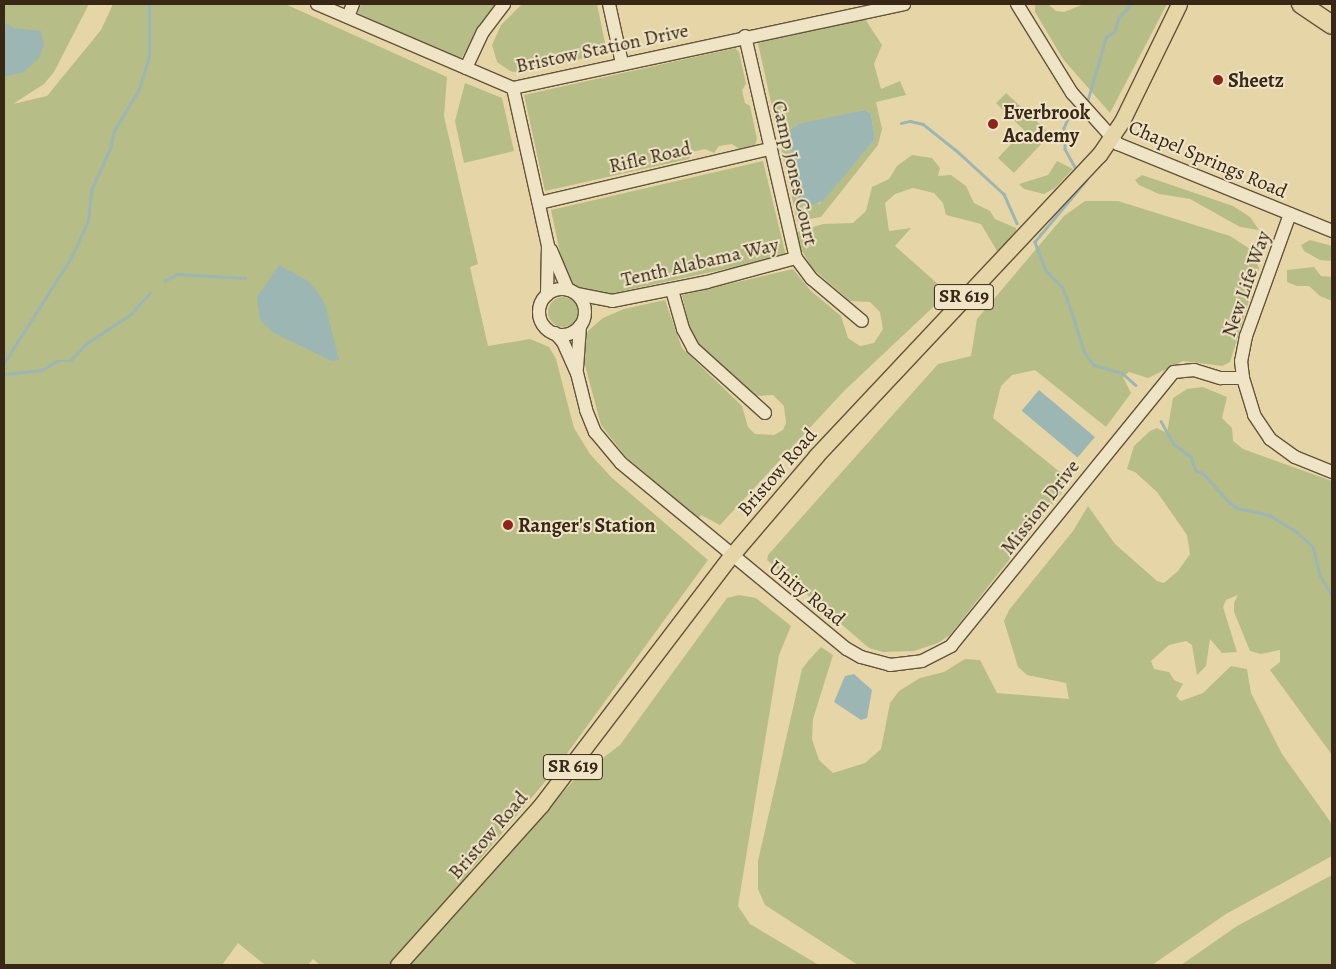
<!DOCTYPE html>
<html>
<head>
<meta charset="utf-8">
<style>
	body { margin:0 }
	#map { position:relative; width:1336px; height:969px; overflow:hidden; background:#e6d6a7; font-family:Alegreya,serif }
	div>[style] { position:absolute }
	.green>* { inset:0; background:#b7bd86 }
	.round { border-radius:50% }
	.water>* { inset:0; background:#9cb6b3; transform-origin:0 0 }
	.stream>* { height:2.5px; margin:-1.25px; padding:0 1.25px; transform-origin:1.25px; border-radius:1.25px; background:#9cb6b3 }
	.roads { filter:drop-shadow(1px 0 #64533a) drop-shadow(-1px 0 #64533a) drop-shadow(0 1px #64533a) drop-shadow(0 -1px #64533a) }
	.minor>* { height:12px; margin:-6px; padding:0 6px; transform-origin:6px; border-radius:6px; background:#efe4c6 }
	.minor>.ring { margin:-6px; padding:0; box-sizing:content-box; background:none; border:12px solid #efe4c6; border-radius:50% }
	.major>* { height:15px; margin:-7.5px; padding:0 7.5px; transform-origin:7.5px; border-radius:7.5px; background:#e6d6a7 }
	.highway>* { height:18px; margin:-9px; padding:0 9px; transform-origin:9px; border-radius:9px; background:#e6d6a7 }
	.dots>* { width:14px; height:14px; translate:-50% -50%; box-sizing:border-box; border:2px solid #efe4c6; border-radius:50% }
	span { translate:-50% -50%; white-space:nowrap; text-align:center; line-height:1.15; -webkit-text-stroke:4px #efe4c6; paint-order:stroke }
	.shield-label span { padding:1px 4px; background:#efe4c6; border:1px solid; border-radius:4px; -webkit-text-stroke-width:0 }
	.shield-label { font-size:19px; color:#382716; font-weight:700 }
	.street-label { font-size:20px; color:#382716 }
	.poi-label { font-size:20px; color:#382716; font-weight:700 }
	.left { translate:0 -50%; text-align:left }
	.frame { position:absolute; inset:0; border:5px solid #382716; pointer-events:none }
</style>
</head>
<body>
<div id="map">
	<div class="green">
		<div style="clip-path:polygon(4px 4px,89px 4px,54px 72px,44px 84px,13px 104px,47px 96px,101px 30px,113px 4px,285px 4px,447px 77px,444px 116px,478px 264px,470px 267px,488px 346px,530px 339px,549px 347px,556px 359px,574px 428px,590px 454px,611px 477px,708px 560px,555px 770px,470px 871px,462px 887px,391px 965px,320px 965px,313px 959px,308px 965px,265px 965px,238px 943px,222px 965px,4px 965px)"></div>
		<div style="clip-path:polygon(361px 4px,497px 4px,460px 60px,360px 17px,358px 12px)"></div>
		<div style="clip-path:polygon(522px 4px,597px 4px,606px 48px,602px 54px,519px 73px,510px 71px,497px 62px,492px 45px,501px 25px)"></div>
		<div style="clip-path:polygon(1035px 4px,1048px 4px,1056px 11px,1064px 12px,1084px 4px,1167px 4px,1110px 113px,1063px 59px,1035px 12px)"></div>
		<div style="clip-path:polygon(evenodd,865px 19px,882px 45px,874px 64px,881px 89px,900px 81px,906px 95px,876px 102px,882px 129px,878px 145px,821px 217px,797px 221px,758px 43px,865px 19px,865px 110px,871px 114px,875px 139px,819px 204px,795px 126px,865px 110px)"></div>
		<div style="clip-path:polygon(735px 48px,739px 52px,746px 84px,742px 90px,745px 103px,750px 106px,757px 139px,755px 145px,739px 149px,732px 144px,719px 146px,714px 153px,705px 149px,692px 152px,689px 159px,684px 160px,545px 191px,524px 95px)"></div>
		<div style="clip-path:polygon(465px 83px,502px 98px,514px 151px,464px 163px,455px 121px)"></div>
		<div style="clip-path:polygon(1006px 93px,1046px 130px,1045px 140px,1014px 173px,998px 158px,1024px 130px,996px 103px)"></div>
		<div style="clip-path:polygon(912px 155px,932px 158px,940px 168px,938px 176px,951px 175px,966px 186px,974px 203px,990px 211px,995px 219px,1016px 228px,1016px 241px,997px 251px,981px 224px,946px 215px,943px 203px,934px 193px,913px 188px,895px 194px,885px 203px,889px 231px,911px 228px,895px 246px,948px 293px,844px 391px,720px 525px,701px 515px,698px 519px,625px 456px,601px 425px,585px 365px,585px 337px,589px 330px,603px 318px,624px 309px,665px 300px,682px 348px,742px 406px,748px 427px,755px 434px,774px 435px,783px 430px,786px 423px,784px 406px,773px 395px,755px 396px,701px 348px,690px 329px,682px 295px,793px 269px,811px 291px,841px 316px,848px 338px,860px 346px,874px 343px,883px 329px,880px 312px,870px 302px,850px 301px,812px 268px,801px 249px,797px 232px,823px 224px,853px 223px,866px 211px,872px 187px,889px 179px,897px 166px)"></div>
		<div style="clip-path:polygon(763px 161px,786px 256px,614px 293px,598px 295px,579px 290px,571px 282px,561px 257px,551px 210px)"></div>
		<div style="clip-path:polygon(1057px 161px,1073px 169px,1055px 188px,1044px 194px,1024px 189px,1019px 184px,1048px 175px)"></div>
		<div style="clip-path:polygon(1142px 175px,1233px 206px,1250px 217px,1259px 230px,1240px 227px,1190px 199px,1159px 194px,1139px 185px,1135px 180px)"></div>
		<div style="clip-path:polygon(1085px 201px,1118px 201px,1230px 236px,1250px 249px,1259px 268px,1230px 362px,1222px 366px,1183px 361px,1148px 378px,1129px 372px,1123px 377px,1131px 393px,1106px 427px,1035px 370px,1012px 375px,1001px 386px,993px 418px,1071px 481px,950px 635px,938px 643px,914px 651px,883px 652px,869px 648px,767px 560px,768px 555px,938px 364px,971px 356px,977px 319px,1064px 216px)"></div>
		<div style="clip-path:polygon(1310px 240px,1332px 246px,1332px 261px,1320px 260px,1304px 251px,1301px 245px)"></div>
		<div style="clip-path:polygon(1314px 267px,1321px 276px,1332px 277px,1332px 301px,1320px 296px,1309px 286px,1297px 286px,1287px 282px,1287px 270px)"></div>
		<div class="round" style="left:548px;top:297px;width:30px;height:30px"></div>
		<div style="clip-path:polygon(1203px 387px,1227px 397px,1222px 418px,1232px 428px,1233px 441px,1243px 449px,1332px 481px,1332px 755px,1270px 670px,1280px 662px,1280px 650px,1261px 654px,1250px 651px,1234px 612px,1234px 603px,1238px 595px,1226px 600px,1223px 607px,1237px 652px,1222px 653px,1210px 639px,1206px 666px,1197px 675px,1192px 645px,1186px 641px,1169px 645px,1151px 661px,1154px 669px,1169px 672px,1174px 680px,1183px 684px,1176px 696px,1181px 701px,1203px 693px,1231px 666px,1247px 669px,1251px 693px,1282px 754px,1332px 824px,1332px 856px,1226px 914px,1152px 965px,858px 965px,765px 905px,758px 889px,758px 861px,802px 669px,809px 660px,821px 647px,833px 655px,813px 719px,812px 739px,819px 760px,833px 773px,865px 763px,881px 749px,890px 703px,899px 691px,920px 678px,944px 672px,965px 659px,980px 660px,997px 693px,1069px 699px,1066px 683px,1027px 675px,1018px 667px,1004px 621px,1009px 610px,1073px 531px,1088px 506px,1115px 544px,1157px 581px,1164px 583px,1178px 571px,1190px 554px,1187px 535px,1157px 492px,1135px 472px,1127px 469px,1134px 446px,1150px 431px,1157px 428px,1167px 433px,1173px 398px,1187px 389px)"></div>
		<div style="clip-path:polygon(739px 595px,756px 598px,791px 626px,779px 655px,738px 906px,750px 924px,819px 965px,407px 965px,575px 779px,620px 745px,727px 598px)"></div>
		<div style="clip-path:polygon(1332px 875px,1332px 965px,1181px 965px,1237px 926px)"></div>
	</div>
	<div class="water">
		<div style="clip-path:polygon(7px 23px,13px 28px,41px 31px,44px 46px,38px 59px,24px 72px,4px 77px,4px 27px)"></div>
		<div style="clip-path:polygon(865px 110px,871px 114px,875px 139px,823px 201px,806px 207px,800px 201px,789px 132px,798px 124px)"></div>
		<div style="clip-path:polygon(279px 265px,308px 281px,317px 291px,325px 304px,339px 360px,332px 361px,274px 333px,260px 320px,257px 297px)"></div>
		<div style="left:1039px;top:390px;width:73px;height:27px;rotate:40deg"></div>
		<div style="clip-path:polygon(854px 674px,872px 690px,867px 718px,861px 720px,834px 702px,845px 676px)"></div>
	</div>
	<div class="stream">
		<div style="left:1087px;top:102px;width:68px;rotate:-73.7deg"></div>
		<div style="left:1106px;top:37px;width:9px;rotate:-32deg"></div>
		<div style="left:1114px;top:32px;width:16px;rotate:-72deg"></div>
		<div style="left:1119px;top:17px;width:18px;rotate:-47deg"></div>
		<div style="left:1070px;top:115px;width:14px;rotate:115deg"></div>
		<div style="left:1064px;top:128px;width:21px;rotate:87deg"></div>
		<div style="left:1065px;top:149px;width:23px;rotate:61deg"></div>
		<div style="left:901px;top:123px;width:9px;rotate:-13deg"></div>
		<div style="left:910px;top:121px;width:13px;rotate:13deg"></div>
		<div style="left:923px;top:124px;width:43px;rotate:38.5deg"></div>
		<div style="left:957px;top:151px;width:64px;rotate:42.5deg"></div>
		<div style="left:1004px;top:194px;width:32px;rotate:66deg"></div>
		<div style="left:1087px;top:180px;width:81px;rotate:130deg"></div>
		<div style="left:1035px;top:242px;width:31px;rotate:69deg"></div>
		<div style="left:1046px;top:271px;width:23px;rotate:45deg"></div>
		<div style="left:1062px;top:287px;width:12px;rotate:66deg"></div>
		<div style="left:1067px;top:298px;width:58px;rotate:71.9deg"></div>
		<div style="left:1085px;top:353px;width:15px;rotate:53deg"></div>
		<div style="left:1094px;top:365px;width:29px;rotate:16deg"></div>
		<div style="left:1122px;top:373px;width:18px;rotate:41deg"></div>
		<div style="left:164px;top:281px;width:15px;rotate:-28deg"></div>
		<div style="left:177px;top:274px;width:68px;rotate:3.4deg"></div>
		<div style="left:4px;top:363px;width:125px;rotate:-57.5deg"></div>
		<div style="left:71px;top:258px;width:41px;rotate:-65.3deg"></div>
		<div style="left:88px;top:221px;width:31px;rotate:-84deg"></div>
		<div style="left:91px;top:190px;width:45px;rotate:-65.1deg"></div>
		<div style="left:110px;top:149px;width:18px;rotate:-77deg"></div>
		<div style="left:114px;top:131px;width:49px;rotate:-59.2deg"></div>
		<div style="left:139px;top:89px;width:34px;rotate:-73deg"></div>
		<div style="left:149px;top:57px;width:53px;rotate:-90deg"></div>
		<div style="left:4px;top:374px;width:38px;rotate:-6deg"></div>
		<div style="left:42px;top:370px;width:17px;rotate:-31deg"></div>
		<div style="left:57px;top:361px;width:13px"></div>
		<div style="left:70px;top:361px;width:25px;rotate:-47deg"></div>
		<div style="left:87px;top:343px;width:53px;rotate:-33.4deg"></div>
		<div style="left:131px;top:314px;width:28px;rotate:-48deg"></div>
		<div style="left:1161px;top:421px;width:26px;rotate:61deg"></div>
		<div style="left:1174px;top:444px;width:21px;rotate:37deg"></div>
		<div style="left:1191px;top:457px;width:15px;rotate:70deg"></div>
		<div style="left:1196px;top:471px;width:7px;rotate:16deg"></div>
		<div style="left:1203px;top:473px;width:38px;rotate:48deg"></div>
		<div style="left:1228px;top:501px;width:11px;rotate:38deg"></div>
		<div style="left:1237px;top:508px;width:33px;rotate:12deg"></div>
		<div style="left:1269px;top:515px;width:33px;rotate:31deg"></div>
		<div style="left:1297px;top:532px;width:22px;rotate:43deg"></div>
		<div style="left:1313px;top:547px;width:29px;rotate:76deg"></div>
		<div style="left:1320px;top:575px;width:24px;rotate:60deg"></div>
	</div>
	<div class="roads">
		<div class="minor">
			<div style="left:317px;top:4px;width:213px;rotate:23.2deg"></div>
			<div style="left:513px;top:88px;width:400px;rotate:-12.1deg"></div>
			<div style="left:609px;top:4px;width:60px;rotate:77.6deg"></div>
			<div style="left:1017px;top:4px;width:105px;rotate:58.3deg"></div>
			<div style="left:1072px;top:93px;width:69px;rotate:48deg"></div>
			<div style="left:1118px;top:144px;width:231px;rotate:22.1deg"></div>
			<div style="left:348px;top:17px;width:14px;rotate:-69deg"></div>
			<div style="left:745px;top:36px;width:228px;rotate:77.1deg"></div>
			<div style="left:796px;top:258px;width:26px;rotate:53deg"></div>
			<div style="left:812px;top:279px;width:65px;rotate:40deg"></div>
			<div style="left:466px;top:68px;width:40px;rotate:-65deg"></div>
			<div style="left:483px;top:32px;width:35px;rotate:-53deg"></div>
			<div style="left:513px;top:88px;width:162px;rotate:77.5deg"></div>
			<div style="left:548px;top:246px;width:49px;rotate:91.2deg"></div>
			<div style="left:539px;top:203px;width:237px;rotate:-13.2deg"></div>
			<div style="left:1290px;top:214px;width:130px;rotate:109.8deg"></div>
			<div style="left:1246px;top:336px;width:25px;rotate:101deg"></div>
			<div style="left:1241px;top:361px;width:17px;rotate:83deg"></div>
			<div style="left:1243px;top:378px;width:39px;rotate:73deg"></div>
			<div style="left:1254px;top:415px;width:29px;rotate:56deg"></div>
			<div style="left:1270px;top:439px;width:31px;rotate:36deg"></div>
			<div style="left:1295px;top:457px;width:40px;rotate:22deg"></div>
			<div style="left:551px;top:250px;width:43px;rotate:67deg"></div>
			<div class="ring" style="left:539px;top:289px;width:34px;height:34px"></div>
			<div style="left:672px;top:290px;width:41px;rotate:74.2deg"></div>
			<div style="left:683px;top:329px;width:21px;rotate:62deg"></div>
			<div style="left:693px;top:348px;width:97px;rotate:42.1deg"></div>
			<div style="left:577px;top:294px;width:36px;rotate:11deg"></div>
			<div style="left:612px;top:301px;width:97px;rotate:-11.3deg"></div>
			<div style="left:707px;top:282px;width:92px;rotate:-15.1deg"></div>
			<div style="left:555px;top:333px;width:12px;rotate:48deg"></div>
			<div style="left:563px;top:342px;width:34px;rotate:66deg"></div>
			<div style="left:577px;top:373px;width:38px;rotate:76deg"></div>
			<div style="left:586px;top:410px;width:24px;rotate:68deg"></div>
			<div style="left:595px;top:432px;width:40px;rotate:50deg"></div>
			<div style="left:621px;top:463px;width:293px;rotate:39.5deg"></div>
			<div style="left:847px;top:649px;width:16px;rotate:30deg"></div>
			<div style="left:861px;top:657px;width:30px;rotate:15deg"></div>
			<div style="left:890px;top:665px;width:32px;rotate:-7deg"></div>
			<div style="left:922px;top:661px;width:33px;rotate:-27deg"></div>
			<div style="left:951px;top:646px;width:353px;rotate:-50.9deg"></div>
			<div style="left:1174px;top:372px;width:20px;rotate:-6deg"></div>
			<div style="left:1194px;top:370px;width:28px;rotate:17deg"></div>
			<div style="left:1221px;top:378px;width:22px"></div>
			<div style="left:577px;top:368px;width:42px;rotate:-85.9deg"></div>
		</div>
		<div class="major">
			<div style="left:398px;top:965px;width:215px;rotate:-48.2deg"></div>
			<div style="left:541px;top:805px;width:313px;rotate:-52.7deg"></div>
			<div style="left:731px;top:556px;width:131px;rotate:-49.6deg"></div>
			<div style="left:816px;top:456px;width:413px;rotate:-46.8deg"></div>
			<div style="left:1099px;top:155px;width:41px;rotate:-55.9deg"></div>
			<div style="left:1122px;top:121px;width:130px;rotate:-64deg"></div>
		</div>
		<div class="highway">
			<div style="left:1301px;top:4px;width:37px;rotate:34deg"></div>
		</div>
	</div>
	<div class="dots">
		<div style="left:1218px;top:80px;background:#8f2418"></div>
		<div style="left:993px;top:124px;background:#8f2418"></div>
		<div style="left:508px;top:525px;background:#8f2418"></div>
	</div>
	<div class="shield-label">
		<span style="left:964px;top:297px">SR 619</span>
		<span style="left:573px;top:767px">SR 619</span>
	</div>
	<div class="street-label">
		<span style="left:602px;top:48px;rotate:-12deg">Bristow Station Drive</span>
		<span style="left:650px;top:157px;rotate:-13deg">Rifle Road</span>
		<span style="left:1208px;top:159px;rotate:23deg">Chapel Springs Road</span>
		<span style="left:795px;top:173px;rotate:77deg">Camp Jones Court</span>
		<span style="left:700px;top:262px;rotate:-13deg">Tenth Alabama Way</span>
		<span style="left:1246px;top:284px;rotate:-71deg">New Life Way</span>
		<span style="left:777px;top:472px;rotate:-49deg">Bristow Road</span>
		<span style="left:1040px;top:507px;rotate:-52deg">Mission Drive</span>
		<span style="left:807px;top:593px;rotate:39deg">Unity Road</span>
		<span style="left:488px;top:835px;rotate:-49deg">Bristow Road</span>
	</div>
	<div class="poi-label">
		<span class="left" style="left:1228px;top:80px">Sheetz</span>
		<span class="left" style="left:1003px;top:124px">Everbrook<br>Academy</span>
		<span class="left" style="left:518px;top:525px">Ranger's Station</span>
	</div>
	<div class="frame"></div>
</div>
</body>
</html>
